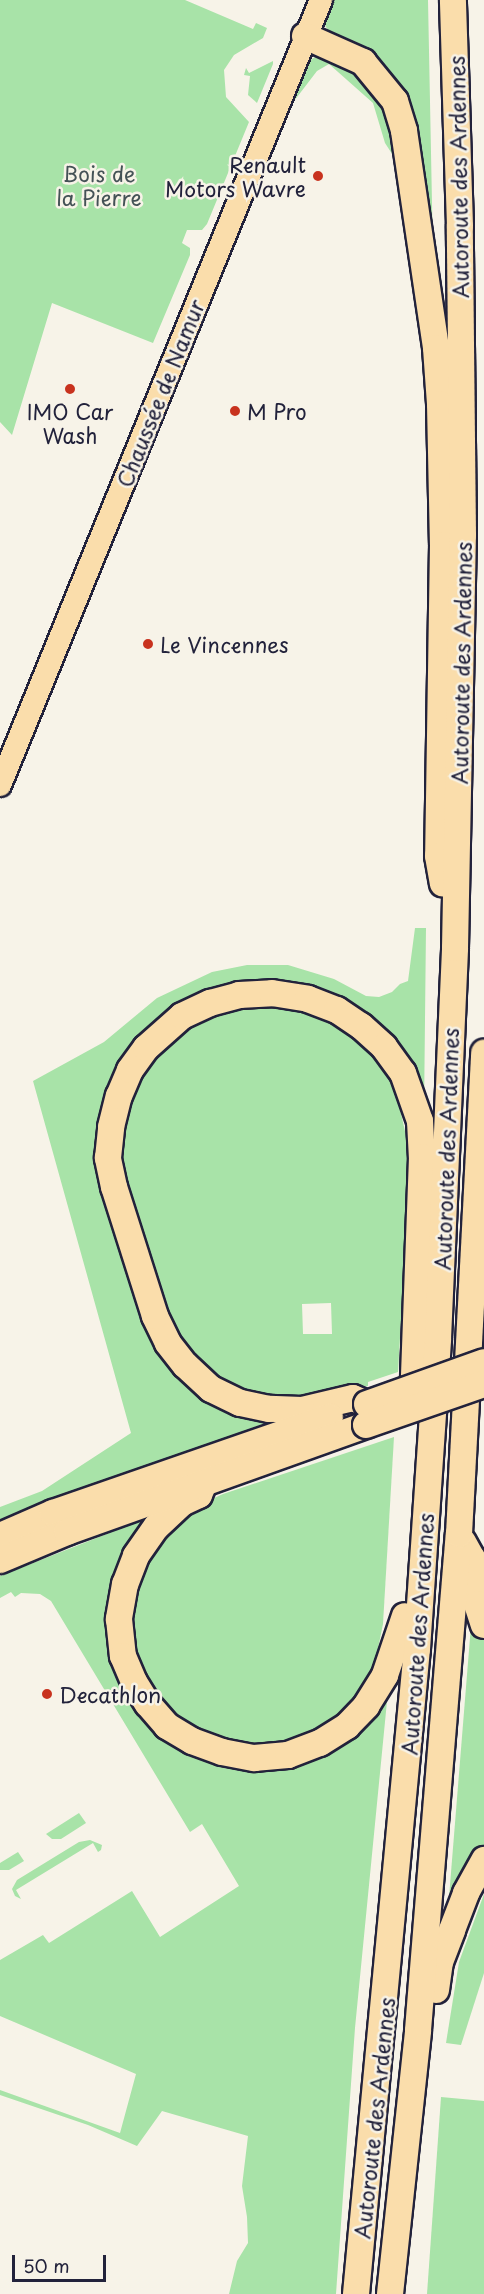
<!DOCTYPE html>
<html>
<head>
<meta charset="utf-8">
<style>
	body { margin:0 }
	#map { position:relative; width:484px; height:2294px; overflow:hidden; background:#f7f3e8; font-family:"Playpen Sans",sans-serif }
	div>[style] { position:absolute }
	.green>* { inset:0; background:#a8e3a8 }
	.roads { filter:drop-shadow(2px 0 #22223b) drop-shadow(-2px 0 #22223b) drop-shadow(0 2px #22223b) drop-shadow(0 -2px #22223b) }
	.primary>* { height:22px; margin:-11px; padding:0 11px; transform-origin:11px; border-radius:11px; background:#faddab }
	.highway>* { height:26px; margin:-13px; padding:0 13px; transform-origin:13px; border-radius:13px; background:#faddab }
	.bridges { filter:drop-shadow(2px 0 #22223b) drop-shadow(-2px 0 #22223b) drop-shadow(0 2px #22223b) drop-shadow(0 -2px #22223b) }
	.highway-bridge>* { height:26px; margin:-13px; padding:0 13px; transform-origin:13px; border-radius:13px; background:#faddab }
	.dots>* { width:16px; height:16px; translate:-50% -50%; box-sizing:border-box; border:3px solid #f7f3e8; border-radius:50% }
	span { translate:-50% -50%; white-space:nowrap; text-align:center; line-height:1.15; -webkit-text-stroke:5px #f7f3e8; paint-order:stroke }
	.poi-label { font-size:21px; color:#22223b }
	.right { translate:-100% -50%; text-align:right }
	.left { translate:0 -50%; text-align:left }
	.park-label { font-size:21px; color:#445256 }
	.street-label { font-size:21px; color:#22223b }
	.scale { position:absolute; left:12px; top:2255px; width:94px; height:27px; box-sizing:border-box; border:3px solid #22223b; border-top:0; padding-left:8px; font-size:18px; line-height:21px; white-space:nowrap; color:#22223b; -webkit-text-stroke:4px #f7f3e8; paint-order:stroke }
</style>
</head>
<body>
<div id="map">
	<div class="green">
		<div style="clip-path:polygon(0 0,185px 0,253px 29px,256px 23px,267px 28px,263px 38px,234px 55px,224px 70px,226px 97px,249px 122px,207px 224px,202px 230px,187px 230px,182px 243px,190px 248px,190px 255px,153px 343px,52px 303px,12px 435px,0 422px)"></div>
		<div style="clip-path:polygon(334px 0,428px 0,433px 254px,416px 145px,340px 40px,330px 33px,324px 24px)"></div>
		<div style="clip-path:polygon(330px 54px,349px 60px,370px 75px,391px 104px,397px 121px,431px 360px,433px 613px,428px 611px,430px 444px,424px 361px,396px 160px,385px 143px,373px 103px,329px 64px,317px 71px,291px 105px,310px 60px,319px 55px)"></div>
		<div style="clip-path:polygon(273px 61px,273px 64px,257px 103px,248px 95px,250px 76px,244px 75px,246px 68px,249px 73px)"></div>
		<div style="clip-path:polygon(415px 928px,426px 928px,424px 1112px,345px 1006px,208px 997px,107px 1108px,152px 1330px,271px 1421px,54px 1501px,0 1524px,0 1507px,42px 1491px,131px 1433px,33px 1081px,104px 1042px,157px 998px,212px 972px,247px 965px,288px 965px,334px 979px,366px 996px,379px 997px,392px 992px,400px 984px,408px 981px)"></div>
		<div style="clip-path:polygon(evenodd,250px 1005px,275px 1005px,304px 1010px,352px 1032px,375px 1054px,391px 1076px,397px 1096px,407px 1140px,409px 1185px,398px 1372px,368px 1382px,368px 1386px,292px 1401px,245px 1393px,222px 1383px,201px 1367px,180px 1341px,166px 1310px,126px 1186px,121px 1152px,123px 1125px,134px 1089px,154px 1056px,174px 1037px,196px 1022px,220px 1011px,250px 1005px,331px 1303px,332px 1334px,303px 1334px,302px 1304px,331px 1303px)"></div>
		<div style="clip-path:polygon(394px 1437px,383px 1624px,376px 1658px,366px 1683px,347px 1706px,327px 1723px,301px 1737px,268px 1745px,233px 1743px,204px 1733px,182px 1720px,159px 1697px,139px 1663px,132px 1633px,132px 1605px,142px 1567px,163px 1535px,203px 1503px,223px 1494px)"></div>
		<div style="clip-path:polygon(155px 1515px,133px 1547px,129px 1691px,243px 1768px,272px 1771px,297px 1764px,389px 1681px,355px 2028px,336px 2294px,229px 2294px,237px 2261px,248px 2243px,247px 2217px,242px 2186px,248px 2136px,162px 2111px,137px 2146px,88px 2125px,0 2095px,0 2090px,120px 2133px,136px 2074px,0 2016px,0 1960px,43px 1935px,49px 1943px,132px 1891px,160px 1937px,239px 1886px,202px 1824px,190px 1832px,51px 1601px,40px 1594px,21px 1593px,15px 1597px,11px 1592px,0 1598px,0 1576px)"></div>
		<div style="clip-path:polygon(472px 1613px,484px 1640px,484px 1848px,447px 1922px)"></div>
		<div style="clip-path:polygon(79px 1813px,86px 1823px,61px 1839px,52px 1839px,46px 1834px)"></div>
		<div style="clip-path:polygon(90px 1840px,102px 1845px,101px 1850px,98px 1852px,93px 1843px,16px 1890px,21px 1899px,15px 1896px,12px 1889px,17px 1880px,79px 1842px)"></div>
		<div style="clip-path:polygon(18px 1852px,24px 1861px,9px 1870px,0 1870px,0 1863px)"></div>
		<div style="clip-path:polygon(484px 1894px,484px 1973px,461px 2045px,446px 2043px,459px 1962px)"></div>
		<div style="clip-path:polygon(441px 2097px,484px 2101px,484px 2294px,427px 2294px)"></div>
	</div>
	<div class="roads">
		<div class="primary">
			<div style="left:0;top:785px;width:848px;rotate:-67.76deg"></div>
		</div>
		<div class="highway">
			<div style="left:305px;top:36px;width:64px;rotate:24.1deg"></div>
			<div style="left:363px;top:62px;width:50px;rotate:50.6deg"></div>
			<div style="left:395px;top:101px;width:31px;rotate:73deg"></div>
			<div style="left:404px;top:131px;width:219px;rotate:81.6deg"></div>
			<div style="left:436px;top:348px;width:56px;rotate:85.9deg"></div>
			<div style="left:440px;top:404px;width:141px;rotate:88.8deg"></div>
			<div style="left:443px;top:545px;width:311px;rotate:90.9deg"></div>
			<div style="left:438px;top:856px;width:28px;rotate:80deg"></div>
			<div style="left:367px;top:1404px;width:15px;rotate:-157deg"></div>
			<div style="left:353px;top:1398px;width:52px;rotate:166.8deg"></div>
			<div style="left:302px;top:1410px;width:33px;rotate:-178deg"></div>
			<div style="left:269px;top:1409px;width:30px;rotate:-168deg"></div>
			<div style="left:240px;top:1403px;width:32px;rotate:-154deg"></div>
			<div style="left:211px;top:1389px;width:35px;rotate:-137deg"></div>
			<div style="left:185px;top:1365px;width:28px;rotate:-128deg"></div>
			<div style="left:168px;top:1343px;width:30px;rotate:-116deg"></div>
			<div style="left:155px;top:1316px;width:135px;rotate:-107.6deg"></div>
			<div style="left:114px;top:1187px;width:30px;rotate:-102deg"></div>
			<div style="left:108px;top:1158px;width:31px;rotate:-84deg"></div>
			<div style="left:111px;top:1127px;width:32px;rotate:-76deg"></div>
			<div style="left:119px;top:1096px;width:28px;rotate:-67deg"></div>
			<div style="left:130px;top:1070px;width:27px;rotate:-54deg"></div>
			<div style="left:146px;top:1048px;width:48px;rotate:-41.6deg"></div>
			<div style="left:182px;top:1016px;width:31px;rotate:-25deg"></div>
			<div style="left:210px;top:1003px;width:30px;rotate:-15deg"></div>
			<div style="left:239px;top:995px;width:33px;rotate:-3deg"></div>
			<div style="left:272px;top:993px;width:36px;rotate:9deg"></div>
			<div style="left:308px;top:999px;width:31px;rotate:21deg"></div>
			<div style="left:337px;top:1010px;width:29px;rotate:34deg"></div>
			<div style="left:361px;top:1026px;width:31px;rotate:42deg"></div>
			<div style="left:384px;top:1047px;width:32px;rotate:54deg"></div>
			<div style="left:403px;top:1073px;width:51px;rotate:70.5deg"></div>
			<div style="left:420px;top:1121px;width:36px;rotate:87deg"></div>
			<div style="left:422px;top:1157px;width:222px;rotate:92.1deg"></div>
			<div style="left:414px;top:1379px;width:23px;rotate:75deg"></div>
			<div style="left:204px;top:1483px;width:13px;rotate:113deg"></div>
			<div style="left:199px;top:1495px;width:19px;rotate:155deg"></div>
			<div style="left:182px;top:1503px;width:35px;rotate:137deg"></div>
			<div style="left:156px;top:1527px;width:35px;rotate:125deg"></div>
			<div style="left:136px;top:1556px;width:30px;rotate:111deg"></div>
			<div style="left:125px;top:1584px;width:36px;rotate:100deg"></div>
			<div style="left:119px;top:1619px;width:37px;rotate:84deg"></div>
			<div style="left:123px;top:1656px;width:28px;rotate:67deg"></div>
			<div style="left:134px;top:1682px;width:26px;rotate:58deg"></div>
			<div style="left:148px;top:1704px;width:29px;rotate:49deg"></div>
			<div style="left:167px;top:1726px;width:29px;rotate:31deg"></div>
			<div style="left:192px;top:1741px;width:32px;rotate:20deg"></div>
			<div style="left:222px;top:1752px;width:33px;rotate:11deg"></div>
			<div style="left:254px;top:1758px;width:34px;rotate:-5deg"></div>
			<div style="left:288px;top:1755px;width:34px;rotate:-21deg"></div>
			<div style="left:320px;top:1743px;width:32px;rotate:-32deg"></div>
			<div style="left:347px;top:1726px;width:28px;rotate:-46deg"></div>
			<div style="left:366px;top:1706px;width:36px;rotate:-58deg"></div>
			<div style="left:385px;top:1675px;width:62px;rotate:-71.3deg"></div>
			<div style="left:0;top:1536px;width:58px;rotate:-23.5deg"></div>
			<div style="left:53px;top:1513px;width:293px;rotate:-19.1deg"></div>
			<div style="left:463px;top:1542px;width:18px;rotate:61deg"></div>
			<div style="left:472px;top:1558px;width:46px;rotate:83.8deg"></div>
			<div style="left:477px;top:1604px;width:22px;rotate:72deg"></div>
			<div style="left:0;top:1560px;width:73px;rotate:-22.7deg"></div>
			<div style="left:67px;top:1532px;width:318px;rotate:-19.7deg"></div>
			<div style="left:436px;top:1990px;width:28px;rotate:-82deg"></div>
			<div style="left:440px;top:1962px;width:34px;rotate:-69deg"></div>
			<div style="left:452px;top:1930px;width:40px;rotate:-69deg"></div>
			<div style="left:466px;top:1893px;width:38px;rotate:-61deg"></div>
			<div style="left:356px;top:2294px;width:648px;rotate:-84.6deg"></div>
			<div style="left:417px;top:1649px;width:311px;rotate:-86.1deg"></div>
			<div style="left:438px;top:1339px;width:391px;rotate:-87.5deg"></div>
			<div style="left:455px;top:948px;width:413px;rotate:-88.9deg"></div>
			<div style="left:463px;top:535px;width:309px;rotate:-90.6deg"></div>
			<div style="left:460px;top:226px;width:226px;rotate:-91.8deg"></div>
			<div style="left:390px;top:2294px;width:265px;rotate:-83.9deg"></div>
			<div style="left:418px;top:2030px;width:498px;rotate:-85.3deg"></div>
			<div style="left:459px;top:1534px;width:482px;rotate:-87deg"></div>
		</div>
	</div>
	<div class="bridges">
		<div class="highway-bridge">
			<div style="left:367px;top:1404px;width:124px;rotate:-19.7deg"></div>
			<div style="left:366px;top:1425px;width:125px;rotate:-19.2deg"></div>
		</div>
	</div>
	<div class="dots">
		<div style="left:318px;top:176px;background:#c8321e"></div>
		<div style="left:70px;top:389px;background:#c8321e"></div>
		<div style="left:235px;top:411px;background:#c8321e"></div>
		<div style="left:148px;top:644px;background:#c8321e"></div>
		<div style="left:47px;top:1694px;background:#c8321e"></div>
	</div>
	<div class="poi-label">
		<span class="right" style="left:306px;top:176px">Renault<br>Motors Wavre</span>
		<span style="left:70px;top:423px">IMO Car<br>Wash</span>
		<span class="left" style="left:247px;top:411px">M Pro</span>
		<span class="left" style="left:160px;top:644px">Le Vincennes</span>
		<span class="left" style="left:59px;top:1694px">Decathlon</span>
	</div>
	<div class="park-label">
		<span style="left:99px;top:185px">Bois de<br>la Pierre</span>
	</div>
	<div class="street-label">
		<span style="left:458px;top:177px;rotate:-91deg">Autoroute des Ardennes</span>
		<span style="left:160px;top:393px;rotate:-68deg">Chaussée de Namur</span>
		<span style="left:461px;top:663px;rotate:-89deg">Autoroute des Ardennes</span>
		<span style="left:446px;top:1149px;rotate:-88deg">Autoroute des Ardennes</span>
		<span style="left:417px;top:1634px;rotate:-86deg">Autoroute des Ardennes</span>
		<span style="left:374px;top:2118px;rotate:-84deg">Autoroute des Ardennes</span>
	</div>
	<div class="scale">50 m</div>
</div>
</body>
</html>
